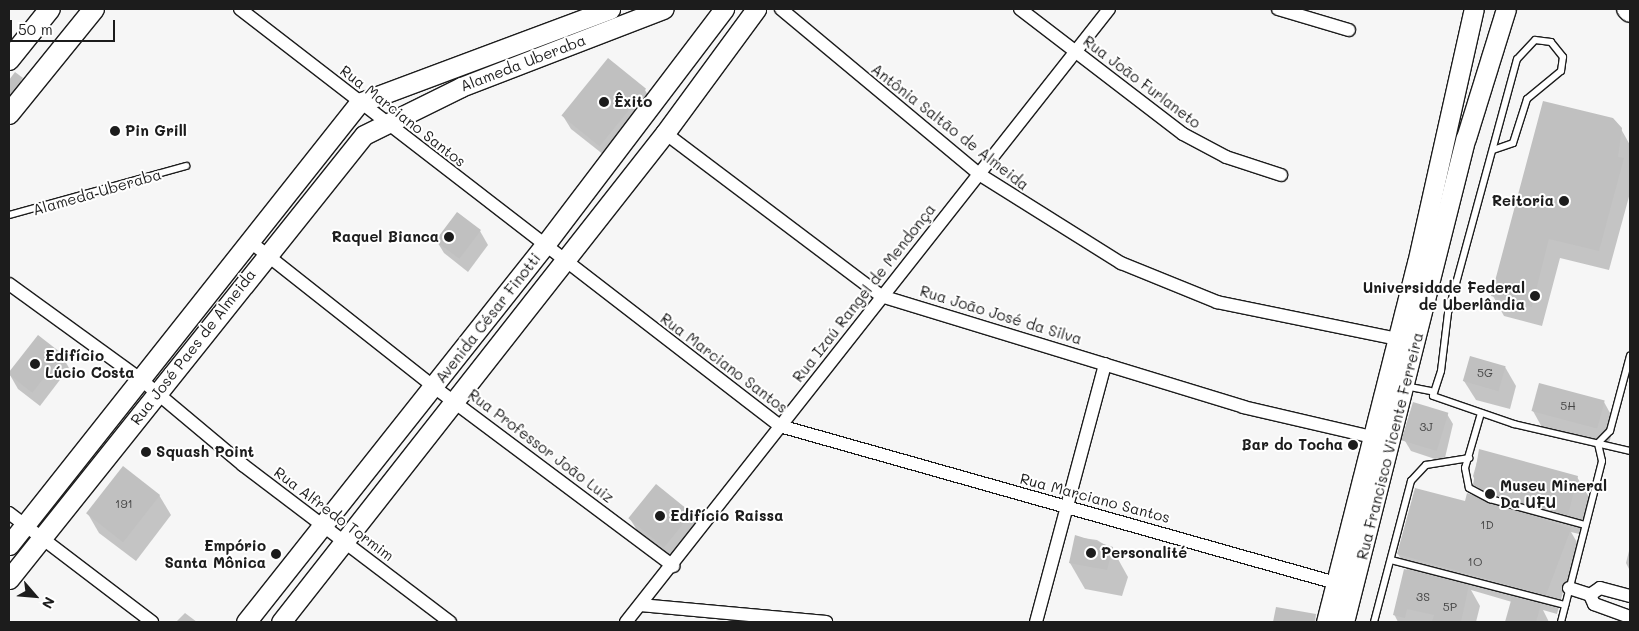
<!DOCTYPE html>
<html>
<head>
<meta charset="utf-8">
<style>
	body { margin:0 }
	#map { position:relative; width:1639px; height:631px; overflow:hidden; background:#f6f6f6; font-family:Mali,sans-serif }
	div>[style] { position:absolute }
	.shadow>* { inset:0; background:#0003 }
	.building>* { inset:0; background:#c0c0c0; transform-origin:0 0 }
	.roads { filter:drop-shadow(1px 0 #1c1c1c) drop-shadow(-1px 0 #1c1c1c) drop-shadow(0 1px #1c1c1c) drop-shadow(0 -1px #1c1c1c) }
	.lane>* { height:6px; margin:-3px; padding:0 3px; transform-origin:3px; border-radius:3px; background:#fff }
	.street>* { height:12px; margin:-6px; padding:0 6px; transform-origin:6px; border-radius:6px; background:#fff }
	.secondary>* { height:19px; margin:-9.5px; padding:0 9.5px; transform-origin:9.5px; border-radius:9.5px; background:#fff }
	.primary>* { height:20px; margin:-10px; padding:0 10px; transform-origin:10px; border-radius:10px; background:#fff }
	.dots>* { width:14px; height:14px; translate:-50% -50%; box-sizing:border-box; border:2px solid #fff; border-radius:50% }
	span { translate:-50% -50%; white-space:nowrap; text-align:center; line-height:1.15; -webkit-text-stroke:4px #fff; paint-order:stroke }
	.number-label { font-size:12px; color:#454545 }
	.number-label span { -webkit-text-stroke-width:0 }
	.street-label { font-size:15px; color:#1c1c1c }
	.poi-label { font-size:15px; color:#1c1c1c; font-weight:700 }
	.left { translate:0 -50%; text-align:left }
	.right { translate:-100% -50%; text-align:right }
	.frame { position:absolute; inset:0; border:10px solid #1c1c1c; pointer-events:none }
	.north { position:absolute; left:10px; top:571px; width:50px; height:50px; -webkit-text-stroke:4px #fff; paint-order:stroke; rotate:117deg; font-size:14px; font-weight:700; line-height:20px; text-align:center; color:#1c1c1c }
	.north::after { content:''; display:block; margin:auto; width:18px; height:22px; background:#1c1c1c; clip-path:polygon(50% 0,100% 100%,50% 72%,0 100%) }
	.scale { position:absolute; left:10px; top:20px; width:105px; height:22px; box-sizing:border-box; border:2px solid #1c1c1c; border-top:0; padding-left:6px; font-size:15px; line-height:18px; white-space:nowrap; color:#1c1c1c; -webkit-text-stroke:4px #fff; paint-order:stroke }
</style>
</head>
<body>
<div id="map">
	<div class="shadow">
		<div style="clip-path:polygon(608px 60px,645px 90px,653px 104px,609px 159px,571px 129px,563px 116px)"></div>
		<div style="clip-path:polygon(15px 74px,26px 86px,9px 107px,9px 82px)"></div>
		<div style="clip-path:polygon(1621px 129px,1630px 145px,1630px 193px,1609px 270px,1560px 258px,1542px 326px,1504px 316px,1493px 296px)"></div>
		<div style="clip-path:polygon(458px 213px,480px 231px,488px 245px,468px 272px,444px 253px,436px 240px)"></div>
		<div style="clip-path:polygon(38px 337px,61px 354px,69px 368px,40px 406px,18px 389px,10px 375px)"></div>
		<div style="clip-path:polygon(1505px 367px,1516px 386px,1510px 409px,1476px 400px,1464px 381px)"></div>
		<div style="clip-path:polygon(1540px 384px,1604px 402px,1615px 422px,1608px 447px,1544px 431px,1533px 411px)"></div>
		<div style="clip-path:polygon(1447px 414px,1453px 424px,1444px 462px,1411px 451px,1405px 441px)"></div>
		<div style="clip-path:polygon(1480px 451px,1577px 477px,1589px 497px,1579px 534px,1571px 532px,1581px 549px,1572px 583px,1566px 581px,1557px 614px,1543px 610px,1549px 622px,1507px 622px,1512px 602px,1471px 590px,1480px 606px,1476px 622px,1398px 622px,1394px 614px,1408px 571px,1398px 554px,1466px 503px,1486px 504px,1473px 476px)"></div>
		<div style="clip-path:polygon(159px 495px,171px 515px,136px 561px,99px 533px,88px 514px)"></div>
		<div style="clip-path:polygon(691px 514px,702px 533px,677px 566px,642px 538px,630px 519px)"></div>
		<div style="clip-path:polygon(1076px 537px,1097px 540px,1113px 550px,1128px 577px,1122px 596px,1085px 589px,1070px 563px)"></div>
		<div style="clip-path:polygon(1630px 547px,1630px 571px,1626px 563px)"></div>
		<div style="clip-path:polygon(185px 613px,197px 622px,176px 622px)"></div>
	</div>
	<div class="building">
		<div style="left:608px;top:58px;width:49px;height:74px;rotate:39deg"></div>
		<div style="clip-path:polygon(15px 72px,23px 78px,9px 95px,9px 80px)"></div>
		<div style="clip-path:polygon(1543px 101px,1613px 118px,1622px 128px,1618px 157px,1624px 158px,1599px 251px,1549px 239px,1532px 307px,1491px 296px)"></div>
		<div style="left:457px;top:212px;width:30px;height:36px;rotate:37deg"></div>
		<div style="left:38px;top:335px;width:31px;height:49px;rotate:38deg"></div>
		<div style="left:1470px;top:356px;width:37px;height:26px;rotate:16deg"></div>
		<div style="left:1539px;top:383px;width:68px;height:29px;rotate:15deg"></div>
		<div style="left:1413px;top:402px;width:37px;height:40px;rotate:17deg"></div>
		<div style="clip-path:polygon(1479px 449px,1578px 476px,1568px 515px,1492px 494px,1473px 485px)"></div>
		<div style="left:123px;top:466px;width:47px;height:60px;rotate:38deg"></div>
		<div style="left:656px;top:484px;width:46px;height:44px;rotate:39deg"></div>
		<div style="clip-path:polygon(1415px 488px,1465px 501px,1467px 493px,1571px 529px,1546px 595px,1397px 554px)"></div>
		<div style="clip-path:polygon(1075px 535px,1113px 547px,1107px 570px,1069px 563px)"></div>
		<div style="clip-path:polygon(1404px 569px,1469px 585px,1461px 622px,1432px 622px,1434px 615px,1407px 609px,1405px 618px,1393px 615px)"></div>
		<div style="clip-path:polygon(1512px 597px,1541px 604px,1536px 622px,1505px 622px)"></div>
		<div style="clip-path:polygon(1276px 607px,1316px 614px,1315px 622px,1273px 622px)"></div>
	</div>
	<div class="roads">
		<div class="lane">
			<div style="left:1493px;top:150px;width:21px;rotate:-19deg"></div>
			<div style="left:1513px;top:143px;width:46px;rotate:-72.3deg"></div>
			<div style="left:1527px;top:99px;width:44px;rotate:-39.5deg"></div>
			<div style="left:1561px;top:71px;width:14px;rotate:-82deg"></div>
			<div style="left:1563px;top:57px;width:19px;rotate:-129deg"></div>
			<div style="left:1551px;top:42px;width:16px;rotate:-173deg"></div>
			<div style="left:1535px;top:40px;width:26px;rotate:133deg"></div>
			<div style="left:1517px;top:59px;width:263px;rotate:105.2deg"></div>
			<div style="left:1448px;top:313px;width:58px;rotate:96.9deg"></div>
			<div style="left:1441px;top:371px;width:26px;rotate:108deg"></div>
			<div style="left:1433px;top:396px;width:86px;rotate:19.1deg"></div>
			<div style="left:1514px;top:424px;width:119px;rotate:13.1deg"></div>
			<div style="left:9px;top:215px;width:184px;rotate:-15.5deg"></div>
			<div style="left:1405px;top:386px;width:26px;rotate:11deg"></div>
			<div style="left:1481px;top:413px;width:57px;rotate:106.2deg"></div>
			<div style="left:1465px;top:468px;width:20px;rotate:79deg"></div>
			<div style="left:1469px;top:488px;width:24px;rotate:28deg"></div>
			<div style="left:1490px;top:499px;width:98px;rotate:15.3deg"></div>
			<div style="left:1391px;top:560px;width:180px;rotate:14.5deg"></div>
			<div style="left:1374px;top:622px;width:146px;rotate:-75.3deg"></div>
			<div style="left:1411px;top:481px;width:22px;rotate:-47deg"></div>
			<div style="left:1426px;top:465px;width:44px;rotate:-9.2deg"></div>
			<div style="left:1561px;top:622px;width:166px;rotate:-75.7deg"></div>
			<div style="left:1602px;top:461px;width:18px;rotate:-103deg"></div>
			<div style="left:1598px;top:443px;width:17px;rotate:-45deg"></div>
			<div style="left:1610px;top:431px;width:78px;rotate:-75.1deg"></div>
		</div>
		<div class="street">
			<div style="left:240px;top:9px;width:682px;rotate:37.68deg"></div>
			<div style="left:780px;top:426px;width:585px;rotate:15.77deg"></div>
			<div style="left:781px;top:9px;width:258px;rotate:39.8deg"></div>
			<div style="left:979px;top:174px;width:168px;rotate:32.1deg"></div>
			<div style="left:1121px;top:263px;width:104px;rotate:22.1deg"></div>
			<div style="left:1217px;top:302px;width:184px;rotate:11.6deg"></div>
			<div style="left:1020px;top:9px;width:205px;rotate:37.5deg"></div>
			<div style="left:1183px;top:134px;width:49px;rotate:28.1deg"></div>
			<div style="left:1226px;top:157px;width:58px;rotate:18.1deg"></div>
			<div style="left:1278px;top:9px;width:74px;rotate:16.5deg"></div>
			<div style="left:665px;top:133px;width:271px;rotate:37deg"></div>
			<div style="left:881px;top:296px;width:379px;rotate:17deg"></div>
			<div style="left:1243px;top:407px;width:132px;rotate:13.1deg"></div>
			<div style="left:248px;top:240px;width:237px;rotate:38.3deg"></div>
			<div style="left:434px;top:387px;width:299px;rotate:36.8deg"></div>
			<div style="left:9px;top:284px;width:160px;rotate:35.9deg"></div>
			<div style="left:139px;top:378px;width:136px;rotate:39.9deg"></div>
			<div style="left:243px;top:465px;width:260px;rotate:37.2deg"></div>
			<div style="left:9px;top:513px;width:180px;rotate:37.3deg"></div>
			<div style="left:1569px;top:588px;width:22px;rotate:18deg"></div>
			<div style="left:1590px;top:595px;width:10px;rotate:66deg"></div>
			<div style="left:1594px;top:604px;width:38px;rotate:20deg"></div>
			<div style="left:1590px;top:595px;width:12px;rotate:-35deg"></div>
			<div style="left:1600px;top:588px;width:31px;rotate:15deg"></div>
			<div style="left:640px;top:605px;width:187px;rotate:5.2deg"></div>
			<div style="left:626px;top:622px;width:780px;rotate:-51.76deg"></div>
			<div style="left:1036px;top:622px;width:267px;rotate:-75deg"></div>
		</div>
		<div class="secondary">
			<div style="left:9px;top:545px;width:564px;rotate:-51.63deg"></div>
			<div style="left:359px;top:103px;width:268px;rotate:-20.5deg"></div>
			<div style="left:9px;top:579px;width:568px;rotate:-51.36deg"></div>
			<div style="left:364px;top:135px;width:108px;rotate:-26.3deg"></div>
			<div style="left:461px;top:87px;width:217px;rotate:-21.1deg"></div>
			<div style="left:246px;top:622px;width:480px;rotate:-51.6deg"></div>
			<div style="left:544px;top:246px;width:298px;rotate:-52.8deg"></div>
			<div style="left:281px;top:622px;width:622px;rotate:-51.86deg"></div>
			<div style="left:665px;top:133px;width:154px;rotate:-53.7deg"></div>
			<div style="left:1326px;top:622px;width:370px;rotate:-75.8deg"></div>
			<div style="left:1417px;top:263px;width:260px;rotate:-77.4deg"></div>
			<div style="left:1344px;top:622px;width:499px;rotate:-75.9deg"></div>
			<div style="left:1466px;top:138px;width:135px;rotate:-72.8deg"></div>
		</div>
		<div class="primary">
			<div style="left:1627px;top:9px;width:4px;rotate:45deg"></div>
			<div style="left:9px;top:60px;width:65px;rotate:-51.2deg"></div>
			<div style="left:9px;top:114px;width:135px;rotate:-51deg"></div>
		</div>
	</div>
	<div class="dots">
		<div style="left:604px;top:102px;background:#1c1c1c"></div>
		<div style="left:115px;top:131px;background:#1c1c1c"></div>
		<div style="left:1564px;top:201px;background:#1c1c1c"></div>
		<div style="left:449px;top:237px;background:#1c1c1c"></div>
		<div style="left:1535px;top:296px;background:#1c1c1c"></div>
		<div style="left:35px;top:364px;background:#1c1c1c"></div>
		<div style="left:1353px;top:445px;background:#1c1c1c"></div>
		<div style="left:146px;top:452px;background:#1c1c1c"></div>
		<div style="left:1490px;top:494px;background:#1c1c1c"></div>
		<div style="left:660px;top:516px;background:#1c1c1c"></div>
		<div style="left:1091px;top:553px;background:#1c1c1c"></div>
		<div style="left:276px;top:554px;background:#1c1c1c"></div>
	</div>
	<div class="number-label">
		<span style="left:1485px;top:373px">5G</span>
		<span style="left:1568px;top:406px">5H</span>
		<span style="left:1426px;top:427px">3J</span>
		<span style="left:124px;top:504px">191</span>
		<span style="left:1487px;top:525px">1D</span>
		<span style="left:1475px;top:562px">1O</span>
		<span style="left:1423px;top:597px">3S</span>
		<span style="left:1450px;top:607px">5P</span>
	</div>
	<div class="street-label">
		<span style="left:523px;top:63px;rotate:-21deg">Alameda Uberaba</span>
		<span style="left:1142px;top:82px;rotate:37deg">Rua João Furlaneto</span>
		<span style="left:403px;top:116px;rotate:38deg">Rua Marciano Santos</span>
		<span style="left:950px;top:127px;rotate:38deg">Antônia Saltão de Almeida</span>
		<span style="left:97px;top:192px;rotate:-16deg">Alameda Uberaba</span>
		<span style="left:864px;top:293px;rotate:-52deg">Rua Izaú Rangel de Mendonça</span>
		<span style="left:1001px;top:315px;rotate:17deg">Rua João José da Silva</span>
		<span style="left:488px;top:318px;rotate:-52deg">Avenida César Finotti</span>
		<span style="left:193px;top:347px;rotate:-52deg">Rua José Paes de Almeida</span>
		<span style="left:724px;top:363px;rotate:37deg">Rua Marciano Santos</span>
		<span style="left:541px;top:446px;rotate:37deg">Rua Professor João Luiz</span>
		<span style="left:1390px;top:446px;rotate:-76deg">Rua Francisco Vicente Ferreira</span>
		<span style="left:1095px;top:498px;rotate:15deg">Rua Marciano Santos</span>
		<span style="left:334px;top:514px;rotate:37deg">Rua Alfredo Tormim</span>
	</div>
	<div class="poi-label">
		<span class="left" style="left:614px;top:102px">Êxito</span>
		<span class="left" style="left:125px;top:131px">Pin Grill</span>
		<span class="right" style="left:1554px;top:201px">Reitoria</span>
		<span class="right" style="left:439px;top:237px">Raquel Bianca</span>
		<span class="right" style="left:1525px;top:296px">Universidade Federal<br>de Uberlândia</span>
		<span class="left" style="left:45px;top:364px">Edifício<br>Lúcio Costa</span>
		<span class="right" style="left:1343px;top:445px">Bar do Tocha</span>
		<span class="left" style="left:156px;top:452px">Squash Point</span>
		<span class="left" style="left:1500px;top:494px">Museu Mineral<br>Da UFU</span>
		<span class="left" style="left:670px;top:516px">Edifício Raissa</span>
		<span class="right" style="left:266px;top:554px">Empório<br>Santa Mônica</span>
		<span class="left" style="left:1101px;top:553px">Personalité</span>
	</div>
	<div class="frame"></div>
	<div class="north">N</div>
	<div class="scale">50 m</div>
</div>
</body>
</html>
